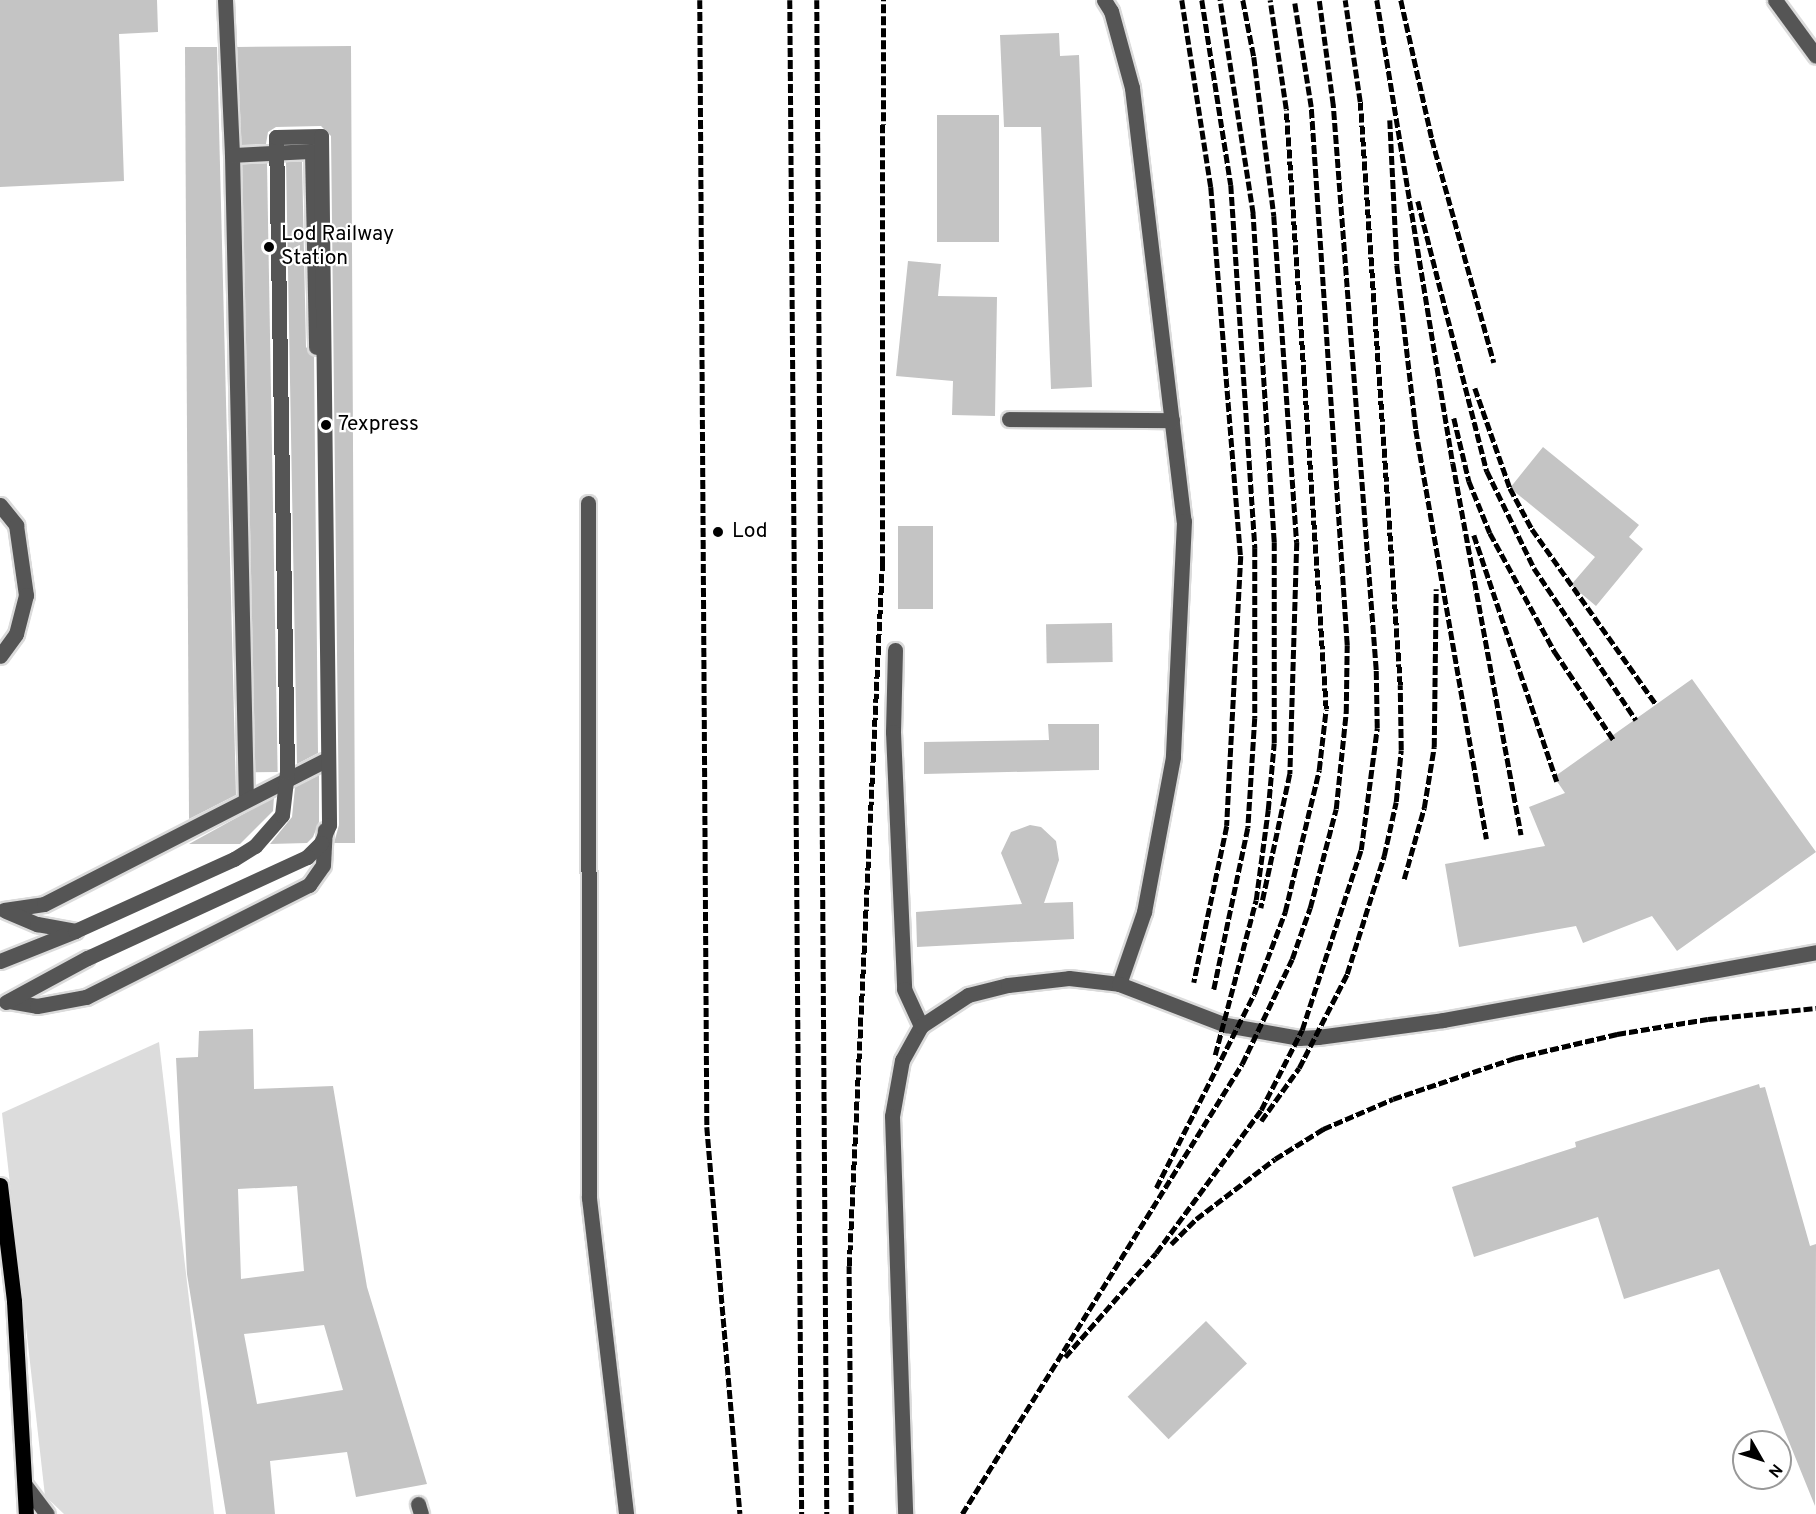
<!DOCTYPE html>
<html>
<head>
<meta charset="utf-8">
<style>
	body { margin:0 }
	#map { position:relative; width:1816px; height:1514px; overflow:hidden; background:#fff; font-family:Overpass,sans-serif }
	div>[style] { position:absolute }
	.green>* { inset:0; background:#dcdcdc }
	.building>* { inset:0; background:#c4c4c4; transform-origin:0 0 }
	.roads { filter:drop-shadow(2px 0 #dbdbdb) drop-shadow(-2px 0 #dbdbdb) drop-shadow(0 2px #dbdbdb) drop-shadow(0 -2px #dbdbdb) }
	.minor>* { height:15px; margin:-7.5px; padding:0 7.5px; transform-origin:7.5px; border-radius:7.5px; background:#555 }
	.major>* { height:15px; margin:-7.5px; padding:0 7.5px; transform-origin:7.5px; border-radius:7.5px; background:#000 }
	.rail>* { height:4.5px; margin-top:-2.25px; transform-origin:0; background:repeating-linear-gradient(90deg,#000 0 9px,transparent 0 12px) }
	.minor-bridge>* { height:15px; margin:-7.5px; padding:0 7.5px; transform-origin:7.5px; border-radius:7.5px; background:#555 }
	.dots>* { width:16px; height:16px; translate:-50% -50%; box-sizing:border-box; border:3px solid #fff; border-radius:50% }
	span { translate:-50% -50%; white-space:nowrap; text-align:center; line-height:1.15; -webkit-text-stroke:4.5px #fff; paint-order:stroke }
	.poi-label { font-size:21px; color:#000 }
	.left { translate:0 -50%; text-align:left }
	.north { position:absolute; left:1732px; top:1430px; width:60px; height:60px; box-sizing:border-box; background:#fff; border:2px solid #999; border-radius:50%; rotate:129deg; font-size:16px; font-weight:700; line-height:24px; text-align:center; color:#000 }
	.north::after { content:''; display:block; margin:auto; width:21px; height:27px; background:#000; clip-path:polygon(50% 0,100% 100%,50% 72%,0 100%) }
</style>
</head>
<body>
<div id="map">
	<div class="green">
		<div style="clip-path:polygon(159px 1042px,214px 1514px,64px 1514px,45px 1496px,2px 1113px)"></div>
	</div>
	<div class="building">
		<div style="clip-path:polygon(0 0,157px 0,158px 32px,119px 34px,124px 181px,0 187px)"></div>
		<div style="clip-path:polygon(1059px 33px,1060px 56px,1079px 55px,1092px 387px,1051px 389px,1041px 127px,1004px 127px,1000px 35px)"></div>
		<div style="clip-path:polygon(351px 46px,355px 843px,334px 843px,339px 825px,331px 136px,321px 126px,276px 127px,268px 132px,266px 144px,241px 145px,237px 47px)"></div>
		<div style="clip-path:polygon(185px 47px,217px 47px,236px 795px,189px 819px)"></div>
		<div style="left:999px;top:115px;width:127px;height:62px;rotate:90deg"></div>
		<div style="clip-path:polygon(302px 161px,306px 347px,314px 356px,318px 753px,297px 764px,286px 162px)"></div>
		<div style="left:267px;top:163px;width:609px;height:25px;rotate:89deg"></div>
		<div style="clip-path:polygon(908px 261px,941px 264px,938px 296px,997px 297px,995px 416px,952px 415px,953px 381px,896px 376px)"></div>
		<div style="clip-path:polygon(1543px 447px,1639px 525px,1629px 537px,1643px 549px,1596px 606px,1571px 585px,1595px 557px,1510px 488px)"></div>
		<div style="left:898px;top:526px;width:35px;height:83px"></div>
		<div style="left:1112px;top:623px;width:39px;height:66px;rotate:89deg"></div>
		<div style="clip-path:polygon(1692px 679px,1816px 852px,1677px 951px,1652px 916px,1583px 943px,1576px 926px,1459px 947px,1445px 864px,1545px 846px,1529px 807px,1565px 793px,1554px 777px)"></div>
		<div style="clip-path:polygon(1048px 724px,1099px 724px,1099px 770px,924px 774px,924px 742px,1049px 740px)"></div>
		<div style="clip-path:polygon(319px 775px,319px 822px,313px 837px,307px 843px,270px 844px,292px 817px,295px 787px)"></div>
		<div style="clip-path:polygon(274px 797px,273px 811px,240px 844px,189px 844px)"></div>
		<div style="clip-path:polygon(1030px 825px,1041px 827px,1056px 841px,1059px 860px,1044px 903px,1073px 902px,1074px 939px,917px 947px,916px 912px,1022px 904px,1001px 853px,1011px 832px)"></div>
		<div style="clip-path:polygon(evenodd,253px 1029px,254px 1089px,333px 1086px,367px 1287px,427px 1484px,356px 1497px,347px 1452px,270px 1461px,275px 1514px,226px 1514px,187px 1274px,176px 1058px,198px 1057px,199px 1031px,253px 1029px,297px 1186px,304px 1271px,241px 1279px,238px 1189px,297px 1186px,253px 1029px,324px 1325px,343px 1390px,257px 1404px,244px 1334px,324px 1325px)"></div>
		<div style="clip-path:polygon(1759px 1084px,1760px 1088px,1765px 1087px,1810px 1246px,1816px 1244px,1815px 1506px,1719px 1269px,1624px 1299px,1598px 1217px,1474px 1257px,1452px 1187px,1576px 1147px,1575px 1142px)"></div>
		<div style="left:1206px;top:1321px;width:59px;height:109px;rotate:46deg"></div>
	</div>
	<div class="roads">
		<div class="minor">
			<div style="left:225px;top:0;width:155px;rotate:87.4deg"></div>
			<div style="left:232px;top:155px;width:645px;rotate:88.76deg"></div>
			<div style="left:1104px;top:0;width:13px;rotate:58deg"></div>
			<div style="left:1111px;top:11px;width:80px;rotate:74.7deg"></div>
			<div style="left:1132px;top:88px;width:436px;rotate:83.2deg"></div>
			<div style="left:1184px;top:521px;width:236px;rotate:92.7deg"></div>
			<div style="left:1173px;top:757px;width:158px;rotate:100.6deg"></div>
			<div style="left:1144px;top:912px;width:76px;rotate:109.1deg"></div>
			<div style="left:1775px;top:0;width:69px;rotate:53.8deg"></div>
			<div style="left:232px;top:155px;width:80px;rotate:-2.9deg"></div>
			<div style="left:312px;top:151px;width:196px;rotate:88.8deg"></div>
			<div style="left:1009px;top:419px;width:163px;rotate:0.4deg"></div>
			<div style="left:588px;top:503px;width:695px;rotate:89.92deg"></div>
			<div style="left:589px;top:1198px;width:318px;rotate:83.3deg"></div>
			<div style="left:0;top:505px;width:26px;rotate:51deg"></div>
			<div style="left:16px;top:525px;width:71px;rotate:81.9deg"></div>
			<div style="left:26px;top:595px;width:40px;rotate:104.4deg"></div>
			<div style="left:16px;top:634px;width:27px;rotate:126deg"></div>
			<div style="left:895px;top:650px;width:82px;rotate:91.4deg"></div>
			<div style="left:893px;top:732px;width:257px;rotate:87.5deg"></div>
			<div style="left:904px;top:989px;width:41px;rotate:65.3deg"></div>
			<div style="left:921px;top:1026px;width:39px;rotate:119deg"></div>
			<div style="left:902px;top:1060px;width:57px;rotate:100.1deg"></div>
			<div style="left:892px;top:1116px;width:398px;rotate:88.1deg"></div>
			<div style="left:4px;top:910px;width:40px;rotate:-8.5deg"></div>
			<div style="left:44px;top:904px;width:314px;rotate:-27.1deg"></div>
			<div style="left:6px;top:911px;width:34px;rotate:23deg"></div>
			<div style="left:37px;top:924px;width:39px;rotate:10deg"></div>
			<div style="left:0;top:961px;width:81px;rotate:-21.8deg"></div>
			<div style="left:9px;top:1001px;width:28px;rotate:10deg"></div>
			<div style="left:37px;top:1006px;width:50px;rotate:-10.4deg"></div>
			<div style="left:86px;top:997px;width:250px;rotate:-26.7deg"></div>
			<div style="left:309px;top:885px;width:24px;rotate:-55deg"></div>
			<div style="left:323px;top:865px;width:35px;rotate:-87deg"></div>
			<div style="left:6px;top:1002px;width:92px;rotate:-28.5deg"></div>
			<div style="left:921px;top:1026px;width:56px;rotate:-33.4deg"></div>
			<div style="left:968px;top:995px;width:41px;rotate:-14deg"></div>
			<div style="left:1008px;top:985px;width:61px;rotate:-6.5deg"></div>
			<div style="left:1069px;top:978px;width:50px;rotate:6.8deg"></div>
			<div style="left:1119px;top:984px;width:115px;rotate:21deg"></div>
			<div style="left:1226px;top:1025px;width:74px;rotate:10.1deg"></div>
			<div style="left:1299px;top:1038px;width:19px;rotate:-3deg"></div>
			<div style="left:1318px;top:1037px;width:126px;rotate:-7.7deg"></div>
			<div style="left:1443px;top:1020px;width:379px;rotate:-10.3deg"></div>
			<div style="left:25px;top:1485px;width:36px;rotate:53deg"></div>
			<div style="left:418px;top:1504px;width:10px;rotate:73deg"></div>
		</div>
		<div class="major">
			<div style="left:0;top:1185px;width:117px;rotate:83.1deg"></div>
			<div style="left:14px;top:1301px;width:213px;rotate:86.8deg"></div>
		</div>
	</div>
	<div class="rail">
		<div style="left:700px;top:0;width:1127px;rotate:89.64deg"></div>
		<div style="left:707px;top:1127px;width:388px;rotate:85.1deg"></div>
		<div style="left:790px;top:0;width:1514px;rotate:89.55deg"></div>
		<div style="left:817px;top:0;width:1514px;rotate:89.62deg"></div>
		<div style="left:1182px;top:0;width:189px;rotate:81.2deg"></div>
		<div style="left:1211px;top:187px;width:370px;rotate:85.4deg"></div>
		<div style="left:1241px;top:556px;width:270px;rotate:93deg"></div>
		<div style="left:1227px;top:826px;width:160px;rotate:101.9deg"></div>
		<div style="left:1202px;top:0;width:187px;rotate:81.1deg"></div>
		<div style="left:1231px;top:185px;width:364px;rotate:86.2deg"></div>
		<div style="left:1255px;top:548px;width:170px;rotate:90deg"></div>
		<div style="left:1255px;top:718px;width:110px;rotate:93.6deg"></div>
		<div style="left:1248px;top:828px;width:165px;rotate:101.9deg"></div>
		<div style="left:1243px;top:0;width:58px;rotate:79.1deg"></div>
		<div style="left:1254px;top:57px;width:160px;rotate:82.8deg"></div>
		<div style="left:1274px;top:216px;width:327px;rotate:86deg"></div>
		<div style="left:1297px;top:542px;width:232px;rotate:91.7deg"></div>
		<div style="left:1290px;top:774px;width:137px;rotate:102.2deg"></div>
		<div style="left:1377px;top:0;width:469px;rotate:80.7deg"></div>
		<div style="left:1453px;top:463px;width:378px;rotate:79.6deg"></div>
		<div style="left:1401px;top:0;width:142px;rotate:77.4deg"></div>
		<div style="left:1432px;top:139px;width:232px;rotate:74.5deg"></div>
		<div style="left:1390px;top:120px;width:145px;rotate:87.2deg"></div>
		<div style="left:1397px;top:265px;width:166px;rotate:83.4deg"></div>
		<div style="left:1416px;top:430px;width:415px;rotate:80.2deg"></div>
		<div style="left:1418px;top:201px;width:279px;rotate:75.7deg"></div>
		<div style="left:1487px;top:471px;width:108px;rotate:64.1deg"></div>
		<div style="left:1534px;top:568px;width:183px;rotate:56.1deg"></div>
		<div style="left:1475px;top:388px;width:106px;rotate:70.7deg"></div>
		<div style="left:1510px;top:488px;width:47px;rotate:61.8deg"></div>
		<div style="left:1532px;top:529px;width:214px;rotate:54.7deg"></div>
		<div style="left:1454px;top:418px;width:65px;rotate:76.6deg"></div>
		<div style="left:1469px;top:481px;width:56px;rotate:68deg"></div>
		<div style="left:1490px;top:533px;width:136px;rotate:61.4deg"></div>
		<div style="left:1555px;top:652px;width:105px;rotate:56.3deg"></div>
		<div style="left:1474px;top:535px;width:260px;rotate:71.4deg"></div>
		<div style="left:1404px;top:879px;width:74px;rotate:-74.3deg"></div>
		<div style="left:1424px;top:808px;width:62px;rotate:-80.7deg"></div>
		<div style="left:1434px;top:747px;width:158px;rotate:-89.3deg"></div>
		<div style="left:1215px;top:1055px;width:160px;rotate:-75.2deg"></div>
		<div style="left:1256px;top:900px;width:91px;rotate:-82.4deg"></div>
		<div style="left:1268px;top:810px;width:67px;rotate:-84.9deg"></div>
		<div style="left:1274px;top:743px;width:201px;rotate:-90deg"></div>
		<div style="left:1274px;top:542px;width:329px;rotate:-93.7deg"></div>
		<div style="left:1253px;top:214px;width:217px;rotate:-98.8deg"></div>
		<div style="left:1261px;top:1121px;width:65px;rotate:-54.4deg"></div>
		<div style="left:1299px;top:1068px;width:106px;rotate:-62.9deg"></div>
		<div style="left:1347px;top:974px;width:124px;rotate:-72.6deg"></div>
		<div style="left:1384px;top:856px;width:55px;rotate:-77.5deg"></div>
		<div style="left:1396px;top:802px;width:52px;rotate:-84.5deg"></div>
		<div style="left:1401px;top:750px;width:65px;rotate:-90.9deg"></div>
		<div style="left:1400px;top:685px;width:584px;rotate:-93.92deg"></div>
		<div style="left:1360px;top:102px;width:103px;rotate:-98.4deg"></div>
		<div style="left:1156px;top:1188px;width:217px;rotate:-63.2deg"></div>
		<div style="left:1254px;top:994px;width:88px;rotate:-69.3deg"></div>
		<div style="left:1285px;top:912px;width:146px;rotate:-76.5deg"></div>
		<div style="left:1319px;top:770px;width:61px;rotate:-83.5deg"></div>
		<div style="left:1326px;top:709px;width:601px;rotate:-93.81deg"></div>
		<div style="left:1286px;top:109px;width:110px;rotate:-98.4deg"></div>
		<div style="left:1171px;top:1244px;width:35px;rotate:-45deg"></div>
		<div style="left:1196px;top:1219px;width:99px;rotate:-37.2deg"></div>
		<div style="left:1275px;top:1159px;width:57px;rotate:-32deg"></div>
		<div style="left:1323px;top:1129px;width:76px;rotate:-23.2deg"></div>
		<div style="left:1393px;top:1099px;width:129px;rotate:-18.6deg"></div>
		<div style="left:1515px;top:1058px;width:105px;rotate:-13.2deg"></div>
		<div style="left:1617px;top:1034px;width:92px;rotate:-9.4deg"></div>
		<div style="left:1708px;top:1019px;width:109px;rotate:-5.8deg"></div>
		<div style="left:1065px;top:1357px;width:138px;rotate:-48.8deg"></div>
		<div style="left:1156px;top:1253px;width:177px;rotate:-53.7deg"></div>
		<div style="left:1261px;top:1110px;width:90px;rotate:-62.9deg"></div>
		<div style="left:1302px;top:1030px;width:189px;rotate:-71.9deg"></div>
		<div style="left:1361px;top:850px;width:123px;rotate:-82.5deg"></div>
		<div style="left:1377px;top:728px;width:58px;rotate:-91deg"></div>
		<div style="left:1376px;top:670px;width:567px;rotate:-94.35deg"></div>
		<div style="left:1333px;top:105px;width:106px;rotate:-97.6deg"></div>
		<div style="left:851px;top:1514px;width:248px;rotate:-90.5deg"></div>
		<div style="left:849px;top:1266px;width:702px;rotate:-87.3deg"></div>
		<div style="left:882px;top:565px;width:565px;rotate:-89.9deg"></div>
		<div style="left:962px;top:1514px;width:530px;rotate:-58.11deg"></div>
		<div style="left:1242px;top:1064px;width:116px;rotate:-64.5deg"></div>
		<div style="left:1292px;top:959px;width:54px;rotate:-70.6deg"></div>
		<div style="left:1310px;top:908px;width:102px;rotate:-75.3deg"></div>
		<div style="left:1336px;top:809px;width:97px;rotate:-84.1deg"></div>
		<div style="left:1346px;top:713px;width:68px;rotate:-89.2deg"></div>
		<div style="left:1347px;top:645px;width:539px;rotate:-93.83deg"></div>
		<div style="left:1311px;top:107px;width:108px;rotate:-99deg"></div>
	</div>
	<div class="minor-bridge">
		<div style="left:75px;top:931px;width:175px;rotate:-24.4deg"></div>
		<div style="left:234px;top:859px;width:25px;rotate:-32deg"></div>
		<div style="left:255px;top:846px;width:41px;rotate:-48.9deg"></div>
		<div style="left:282px;top:815px;width:43px;rotate:-83.4deg"></div>
		<div style="left:287px;top:772px;width:635px;rotate:-90.99deg"></div>
		<div style="left:276px;top:137px;width:45px;rotate:-1.3deg"></div>
		<div style="left:321px;top:136px;width:689px;rotate:89.33deg"></div>
		<div style="left:329px;top:825px;width:20px;rotate:114deg"></div>
		<div style="left:321px;top:843px;width:20px;rotate:135deg"></div>
		<div style="left:307px;top:857px;width:242px;rotate:155.3deg"></div>
	</div>
	<div class="dots">
		<div style="left:269px;top:247px;background:#000"></div>
		<div style="left:326px;top:425px;background:#000"></div>
		<div style="left:718px;top:532px;background:#000"></div>
	</div>
	<div class="poi-label">
		<span class="left" style="left:281px;top:247px">Lod Railway<br>Station</span>
		<span class="left" style="left:338px;top:425px">7express</span>
		<span class="left" style="left:732px;top:532px">Lod</span>
	</div>
	<div class="north">N</div>
</div>
</body>
</html>
